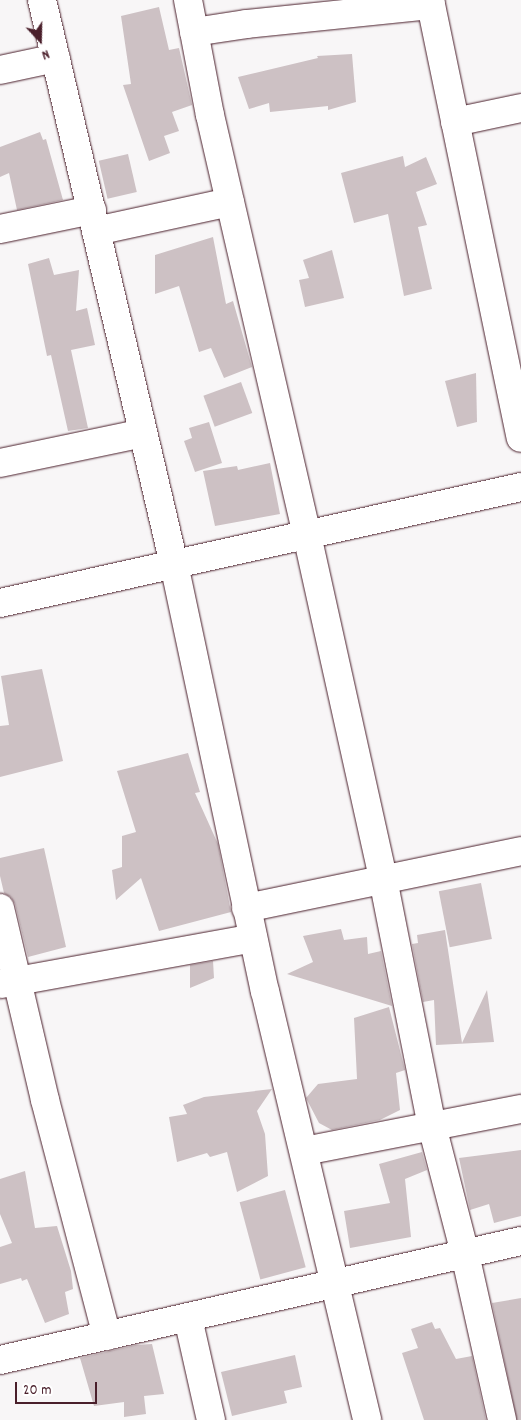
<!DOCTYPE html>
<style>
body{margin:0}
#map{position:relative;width:521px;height:1420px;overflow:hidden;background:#f8f6f7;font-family:Dekko,sans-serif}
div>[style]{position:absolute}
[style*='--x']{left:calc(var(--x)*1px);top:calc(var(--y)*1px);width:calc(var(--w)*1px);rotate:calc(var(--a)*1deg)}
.building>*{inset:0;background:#cdc1c4;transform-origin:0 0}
.roads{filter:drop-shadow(0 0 1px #4a1f2b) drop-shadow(0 0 1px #4a1f2b)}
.minor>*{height:28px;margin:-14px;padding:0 14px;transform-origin:14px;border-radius:14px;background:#fff}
span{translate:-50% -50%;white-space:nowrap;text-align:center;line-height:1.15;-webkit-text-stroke:4px #fff;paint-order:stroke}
.north{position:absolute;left:15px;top:15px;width:50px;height:50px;-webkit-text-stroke:4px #fff;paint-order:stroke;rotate:159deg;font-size:14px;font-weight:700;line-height:20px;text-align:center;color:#4a1f2b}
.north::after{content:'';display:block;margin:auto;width:18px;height:22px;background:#4a1f2b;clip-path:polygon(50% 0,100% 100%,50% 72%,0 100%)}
.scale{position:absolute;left:15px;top:1382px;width:82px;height:22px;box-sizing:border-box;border:2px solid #4a1f2b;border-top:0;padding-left:6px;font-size:15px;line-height:18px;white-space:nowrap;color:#4a1f2b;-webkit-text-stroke:4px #fff;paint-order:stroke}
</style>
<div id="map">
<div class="building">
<i style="clip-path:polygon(159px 7px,169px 50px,179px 48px,192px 105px,172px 112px,179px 131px,164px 136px,170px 153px,149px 161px,123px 85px,131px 84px,121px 16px)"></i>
<i style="clip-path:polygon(352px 54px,356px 102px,328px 110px,328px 106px,270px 112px,269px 103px,249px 109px,238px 77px,318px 58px,317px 56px)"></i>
<i style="clip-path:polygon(40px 132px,43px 140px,46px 139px,63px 200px,17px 210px,9px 173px,0 177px,0 147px)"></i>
<i style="left:128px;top:154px;width:39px;height:30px;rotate:77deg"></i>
<i style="clip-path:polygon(403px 156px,405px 167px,426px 157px,437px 184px,416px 192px,427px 225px,418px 227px,432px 289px,404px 296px,388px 214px,354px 223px,341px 173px)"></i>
<i style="clip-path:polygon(213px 237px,226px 304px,233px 301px,252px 367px,224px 378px,211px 348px,199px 352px,179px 286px,155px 294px,155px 255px)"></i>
<i style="clip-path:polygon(332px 250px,344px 298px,305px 307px,299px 280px,309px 278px,303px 260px)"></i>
<i style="clip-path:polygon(49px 258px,54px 275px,79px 270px,76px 311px,87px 308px,95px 345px,71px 350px,88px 428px,68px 431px,51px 355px,47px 356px,28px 264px)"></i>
<i style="clip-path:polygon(476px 373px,477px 422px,457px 427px,445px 381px)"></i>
<i style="left:241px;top:382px;width:33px;height:40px;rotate:70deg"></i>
<i style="clip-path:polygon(209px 422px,222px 463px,195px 472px,184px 441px,192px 438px,189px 428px)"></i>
<i style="clip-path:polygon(270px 463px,280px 514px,215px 526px,203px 471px,237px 466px,238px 470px)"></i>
<i style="clip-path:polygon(42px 669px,63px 761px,0 777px,0 726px,9px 725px,1px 676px)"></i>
<i style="clip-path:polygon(188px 753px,200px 792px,195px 793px,218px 844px,231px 912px,159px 931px,141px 878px,116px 900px,112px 870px,122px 867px,122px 836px,136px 832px,117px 771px)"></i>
<i style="clip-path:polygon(44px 848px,66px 947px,28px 957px,15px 904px,11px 897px,4px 893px,0 876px,0 858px)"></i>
<i style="left:481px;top:883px;width:57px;height:43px;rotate:79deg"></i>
<i style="clip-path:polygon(341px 929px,344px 940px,367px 937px,368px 954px,381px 951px,392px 1006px,287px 974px,313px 962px,303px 936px)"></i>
<i style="clip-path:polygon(445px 930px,462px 1043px,487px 990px,494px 1042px,436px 1045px,434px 1000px,423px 1002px,412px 944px,418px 943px,417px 935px)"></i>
<i style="clip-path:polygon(213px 961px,214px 978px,190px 988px,190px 965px)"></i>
<i style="clip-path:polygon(389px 1007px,405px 1070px,396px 1073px,400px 1110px,380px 1120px,332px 1130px,319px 1123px,306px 1098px,318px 1084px,357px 1079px,354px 1018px)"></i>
<i style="clip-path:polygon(272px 1089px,257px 1111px,265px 1134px,268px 1176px,237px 1192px,227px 1152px,210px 1157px,207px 1153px,177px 1162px,169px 1117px,187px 1114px,183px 1105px,204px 1097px)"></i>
<i style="clip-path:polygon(521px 1150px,521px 1216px,494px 1223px,489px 1204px,470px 1210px,459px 1158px)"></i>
<i style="clip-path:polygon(422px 1152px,427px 1170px,405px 1179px,411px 1237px,350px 1248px,344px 1211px,390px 1203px,379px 1164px)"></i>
<i style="clip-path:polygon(25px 1171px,35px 1228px,57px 1226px,71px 1271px,73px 1289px,65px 1292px,69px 1314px,45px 1323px,27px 1279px,22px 1281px,21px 1278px,0 1284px,0 1247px,12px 1243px,0 1214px,0 1179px)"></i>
<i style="left:285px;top:1190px;width:80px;height:47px;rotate:75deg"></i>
<i style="clip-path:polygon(521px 1298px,521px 1420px,517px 1420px,492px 1303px)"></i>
<i style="clip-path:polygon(432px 1322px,435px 1329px,440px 1328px,456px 1359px,472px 1356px,486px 1420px,424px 1420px,402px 1353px,418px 1348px,411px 1329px)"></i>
<i style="clip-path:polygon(152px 1344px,164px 1394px,144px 1396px,146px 1414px,124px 1417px,124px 1402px,94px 1406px,80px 1358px,136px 1345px)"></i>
<i style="clip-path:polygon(295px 1355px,302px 1387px,284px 1391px,287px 1403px,232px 1416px,221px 1372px)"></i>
</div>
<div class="roads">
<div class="minor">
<i style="--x:42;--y:0;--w:579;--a:76.83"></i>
<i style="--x:174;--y:564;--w:437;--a:78"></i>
<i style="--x:265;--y:991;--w:441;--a:76.6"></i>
<i style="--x:188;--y:0;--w:117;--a:79.2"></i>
<i style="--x:210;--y:115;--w:431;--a:77"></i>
<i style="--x:307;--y:535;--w:352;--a:77.5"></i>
<i style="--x:383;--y:879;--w:252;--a:78.8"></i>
<i style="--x:432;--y:1126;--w:132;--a:75.5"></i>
<i style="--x:465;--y:1254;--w:170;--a:77.4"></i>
<i style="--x:430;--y:0;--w:447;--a:78.3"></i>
<i style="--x:194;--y:32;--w:54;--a:-8.6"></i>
<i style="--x:247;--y:24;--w:185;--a:-5.9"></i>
<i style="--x:0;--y:70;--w:57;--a:-12.1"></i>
<i style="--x:455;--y:122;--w:67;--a:-12"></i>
<i style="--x:0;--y:229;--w:94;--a:-11.7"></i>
<i style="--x:96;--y:231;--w:137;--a:-12.2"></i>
<i style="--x:0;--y:463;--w:146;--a:-11.8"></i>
<i style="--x:0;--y:603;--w:534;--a:-12.55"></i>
<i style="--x:0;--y:908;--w:197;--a:76.8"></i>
<i style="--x:45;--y:1100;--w:244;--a:75.3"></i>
<i style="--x:246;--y:908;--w:281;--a:-11.7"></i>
<i style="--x:1;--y:984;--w:256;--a:-10.3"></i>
<i style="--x:304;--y:1151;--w:221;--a:-11"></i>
<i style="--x:188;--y:1318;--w:105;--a:77.3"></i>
<i style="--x:0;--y:1360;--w:534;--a:-12.87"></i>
</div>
</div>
<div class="north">N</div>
<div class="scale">20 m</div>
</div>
